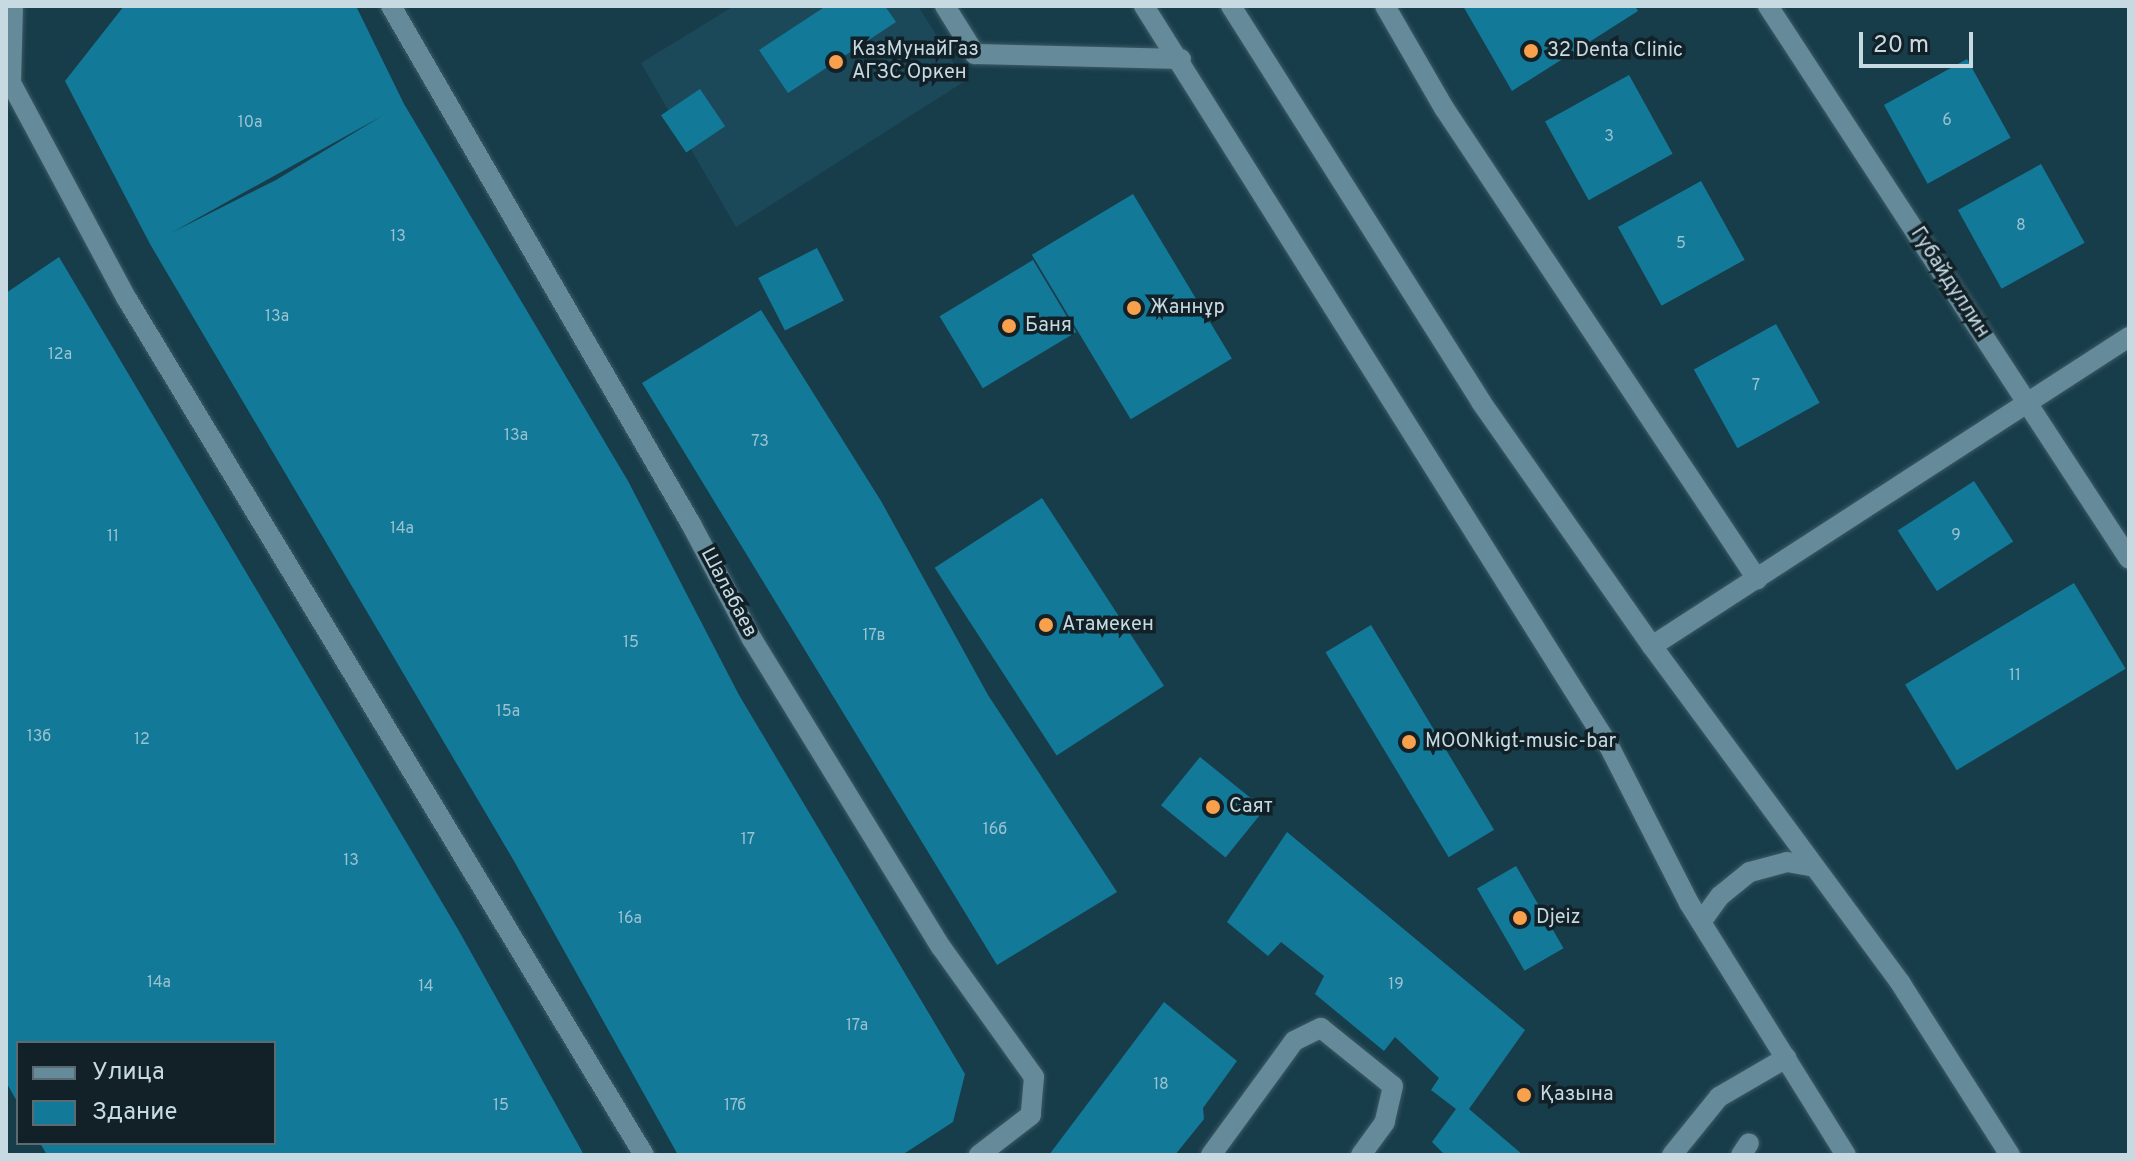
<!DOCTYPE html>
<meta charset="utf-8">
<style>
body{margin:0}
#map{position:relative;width:2135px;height:1161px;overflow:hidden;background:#183d4a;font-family:Overpass,sans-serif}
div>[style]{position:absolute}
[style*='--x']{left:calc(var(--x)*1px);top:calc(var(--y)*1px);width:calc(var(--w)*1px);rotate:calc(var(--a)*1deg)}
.built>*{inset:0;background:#1b495a}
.building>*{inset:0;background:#137998;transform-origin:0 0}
.roads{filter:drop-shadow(0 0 2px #3c5a65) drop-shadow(0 0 2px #3c5a65)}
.service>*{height:20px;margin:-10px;padding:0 10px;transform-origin:10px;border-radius:10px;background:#658b9a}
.minor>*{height:20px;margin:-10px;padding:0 10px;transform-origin:10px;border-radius:10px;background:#658b9a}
.tertiary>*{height:20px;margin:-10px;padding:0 10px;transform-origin:10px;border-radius:10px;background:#658b9a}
.dots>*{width:22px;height:22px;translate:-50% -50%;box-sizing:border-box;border:4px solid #122127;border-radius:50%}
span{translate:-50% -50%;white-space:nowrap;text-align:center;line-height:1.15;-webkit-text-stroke:7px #122127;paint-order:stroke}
.number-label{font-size:16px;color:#9ac2d0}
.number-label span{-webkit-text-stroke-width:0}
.poi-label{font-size:20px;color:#c7dae2}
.left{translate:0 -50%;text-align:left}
.street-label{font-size:20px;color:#c7dae2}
.frame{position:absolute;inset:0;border:8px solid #c7dae2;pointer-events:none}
.legend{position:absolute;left:16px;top:1041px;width:260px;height:104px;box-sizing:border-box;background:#122127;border:2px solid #5a6b72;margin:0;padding:10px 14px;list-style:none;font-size:24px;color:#c7dae2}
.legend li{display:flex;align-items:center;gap:16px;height:40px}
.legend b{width:40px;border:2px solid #5a6b72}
.scale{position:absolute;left:1859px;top:32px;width:114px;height:36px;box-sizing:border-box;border:4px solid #c7dae2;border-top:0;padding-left:10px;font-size:24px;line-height:28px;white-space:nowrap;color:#c7dae2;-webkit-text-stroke:6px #122127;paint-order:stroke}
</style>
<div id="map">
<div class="built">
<i style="clip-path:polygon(734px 6px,918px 6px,965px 81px,736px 227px,641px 63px)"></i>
</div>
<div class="building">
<i style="clip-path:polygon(evenodd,124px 6px,356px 6px,404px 104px,628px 481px,739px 695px,965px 1074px,953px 1122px,902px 1155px,678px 1155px,514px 861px,150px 244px,65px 81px,124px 6px,382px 116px,276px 180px,171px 233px,382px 116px)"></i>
<i style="clip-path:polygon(826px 6px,885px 6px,896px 22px,788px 93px,759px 50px)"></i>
<i style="clip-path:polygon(1463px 6px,1635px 6px,1638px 11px,1512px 91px)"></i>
<i style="left:1967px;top:59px;width:90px;height:95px;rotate:61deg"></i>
<i style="left:1629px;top:75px;width:90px;height:96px;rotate:61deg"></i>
<i style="left:700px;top:89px;width:45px;height:47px;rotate:56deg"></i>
<i style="left:2041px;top:164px;width:90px;height:95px;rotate:61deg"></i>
<i style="left:1701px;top:181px;width:90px;height:95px;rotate:61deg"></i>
<i style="left:1133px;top:194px;width:192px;height:118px;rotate:59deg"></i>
<i style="left:817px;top:248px;width:59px;height:66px;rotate:63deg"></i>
<i style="clip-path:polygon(59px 257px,459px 931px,584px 1155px,47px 1155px,40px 1143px,274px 1143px,274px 1043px,18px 1043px,18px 1103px,6px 1082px,6px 293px)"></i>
<i style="left:1033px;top:260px;width:84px;height:109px;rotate:59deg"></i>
<i style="clip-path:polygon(761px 310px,881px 501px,988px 695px,1117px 892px,997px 965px,642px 383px)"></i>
<i style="left:1776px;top:324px;width:90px;height:94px;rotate:61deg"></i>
<i style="left:1974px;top:481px;width:72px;height:91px;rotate:57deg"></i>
<i style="left:1042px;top:498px;width:224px;height:128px;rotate:57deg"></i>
<i style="left:2074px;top:583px;width:100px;height:197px;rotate:59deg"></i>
<i style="left:1371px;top:625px;width:239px;height:53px;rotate:59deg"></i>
<i style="left:1200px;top:757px;width:83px;height:62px;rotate:39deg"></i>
<i style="clip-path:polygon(1287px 832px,1525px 1030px,1469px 1109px,1523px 1155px,1445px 1155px,1432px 1142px,1456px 1109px,1431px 1090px,1439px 1078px,1395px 1037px,1384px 1051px,1315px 994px,1324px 976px,1281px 942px,1268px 956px,1227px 922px)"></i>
<i style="left:1516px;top:866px;width:95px;height:45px;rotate:60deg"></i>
<i style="clip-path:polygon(1164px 1002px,1237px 1061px,1203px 1108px,1204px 1119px,1175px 1155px,1049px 1155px)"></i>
</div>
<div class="roads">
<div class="service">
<i style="--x:13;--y:6;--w:77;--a:91.5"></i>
<i style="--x:11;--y:83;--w:245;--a:61.8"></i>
<i style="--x:127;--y:299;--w:1000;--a:58.87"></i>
<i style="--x:391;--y:6;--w:599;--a:59.92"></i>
<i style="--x:691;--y:524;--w:130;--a:62.1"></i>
<i style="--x:752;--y:639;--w:361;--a:58.5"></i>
<i style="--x:941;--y:947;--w:160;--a:54.4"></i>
<i style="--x:1034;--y:1077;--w:38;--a:95"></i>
<i style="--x:1031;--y:1115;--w:66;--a:142.4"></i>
<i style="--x:945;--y:6;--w:57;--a:58"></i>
<i style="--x:975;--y:54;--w:206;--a:1.4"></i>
<i style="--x:1211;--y:1155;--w:141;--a:-53.9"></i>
<i style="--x:1294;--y:1041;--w:30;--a:-26"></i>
<i style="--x:1321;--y:1028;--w:92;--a:38.9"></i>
<i style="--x:1393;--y:1086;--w:37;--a:103"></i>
<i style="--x:1385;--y:1122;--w:41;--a:126"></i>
<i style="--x:1741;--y:1155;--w:14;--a:-56"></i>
</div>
<div class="minor">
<i style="--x:1385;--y:6;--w:118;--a:60"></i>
<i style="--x:1444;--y:108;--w:566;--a:56.39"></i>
<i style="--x:1768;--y:6;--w:660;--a:56.86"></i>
<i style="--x:1652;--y:646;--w:568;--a:-32.94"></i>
<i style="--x:1672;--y:1155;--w:75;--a:-51"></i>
<i style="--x:1719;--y:1097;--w:78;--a:-30.2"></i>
</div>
<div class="tertiary">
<i style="--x:1144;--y:6;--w:874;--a:57.86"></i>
<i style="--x:1609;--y:746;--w:176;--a:63"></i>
<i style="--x:1689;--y:903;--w:297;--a:58.1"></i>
<i style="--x:1231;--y:6;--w:468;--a:57.7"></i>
<i style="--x:1481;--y:402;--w:298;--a:55"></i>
<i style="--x:1652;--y:646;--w:420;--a:53.6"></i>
<i style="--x:1901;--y:984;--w:203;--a:57.5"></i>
<i style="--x:1701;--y:922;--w:32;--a:-54"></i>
<i style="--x:1720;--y:896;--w:38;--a:-39"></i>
<i style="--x:1750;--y:872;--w:38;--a:-15"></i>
<i style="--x:1787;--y:862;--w:27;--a:10"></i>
</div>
</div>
<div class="dots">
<i style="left:1531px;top:51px;background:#f9a04c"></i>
<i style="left:836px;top:62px;background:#f9a04c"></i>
<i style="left:1134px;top:308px;background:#f9a04c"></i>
<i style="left:1009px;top:326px;background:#f9a04c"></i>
<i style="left:1046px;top:625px;background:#f9a04c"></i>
<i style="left:1409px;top:742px;background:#f9a04c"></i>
<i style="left:1213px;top:807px;background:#f9a04c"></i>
<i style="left:1520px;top:918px;background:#f9a04c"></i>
<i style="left:1524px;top:1095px;background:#f9a04c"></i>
</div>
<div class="number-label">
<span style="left:1947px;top:121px">6</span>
<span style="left:250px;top:123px">10а</span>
<span style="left:1609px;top:137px">3</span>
<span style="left:2021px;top:226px">8</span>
<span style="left:398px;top:237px">13</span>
<span style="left:1681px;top:244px">5</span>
<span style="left:277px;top:317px">13а</span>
<span style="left:60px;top:355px">12а</span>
<span style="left:1756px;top:386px">7</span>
<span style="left:516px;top:436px">13а</span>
<span style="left:760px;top:442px">73</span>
<span style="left:402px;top:529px">14а</span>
<span style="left:1956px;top:536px">9</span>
<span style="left:113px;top:537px">11</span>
<span style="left:874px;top:636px">17в</span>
<span style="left:631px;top:643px">15</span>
<span style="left:2015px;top:676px">11</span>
<span style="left:508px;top:712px">15а</span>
<span style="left:39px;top:737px">13б</span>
<span style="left:142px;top:740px">12</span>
<span style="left:995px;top:830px">16б</span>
<span style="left:748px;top:840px">17</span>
<span style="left:351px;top:861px">13</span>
<span style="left:630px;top:919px">16а</span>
<span style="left:159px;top:983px">14а</span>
<span style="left:1396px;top:985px">19</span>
<span style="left:426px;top:987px">14</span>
<span style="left:857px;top:1026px">17а</span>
<span style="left:1161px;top:1085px">18</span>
<span style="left:501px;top:1106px">15</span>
<span style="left:735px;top:1106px">17б</span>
</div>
<div class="poi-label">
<span class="left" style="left:852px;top:62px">КазМунайГаз<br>АГЗС Оркен</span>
<span class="left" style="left:1547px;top:51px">32 Denta Clinic</span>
<span class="left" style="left:1150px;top:308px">Жаннұр</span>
<span class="left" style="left:1025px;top:326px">Баня</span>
<span class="left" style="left:1062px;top:625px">Атамекен</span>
<span class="left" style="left:1425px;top:742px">MOONkigt-music-bar</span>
<span class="left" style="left:1229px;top:807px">Саят</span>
<span class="left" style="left:1536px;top:918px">Djeiz</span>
<span class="left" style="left:1540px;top:1095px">Қазына</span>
</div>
<div class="street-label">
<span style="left:1949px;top:283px;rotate:57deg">Губайдуллин</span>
<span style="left:728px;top:593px;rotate:62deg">Шалабаев</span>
</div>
<div class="frame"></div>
<ul class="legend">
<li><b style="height:10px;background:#658b9a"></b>Улица</li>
<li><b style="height:22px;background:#137998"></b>Здание</li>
</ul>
<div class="scale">20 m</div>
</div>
